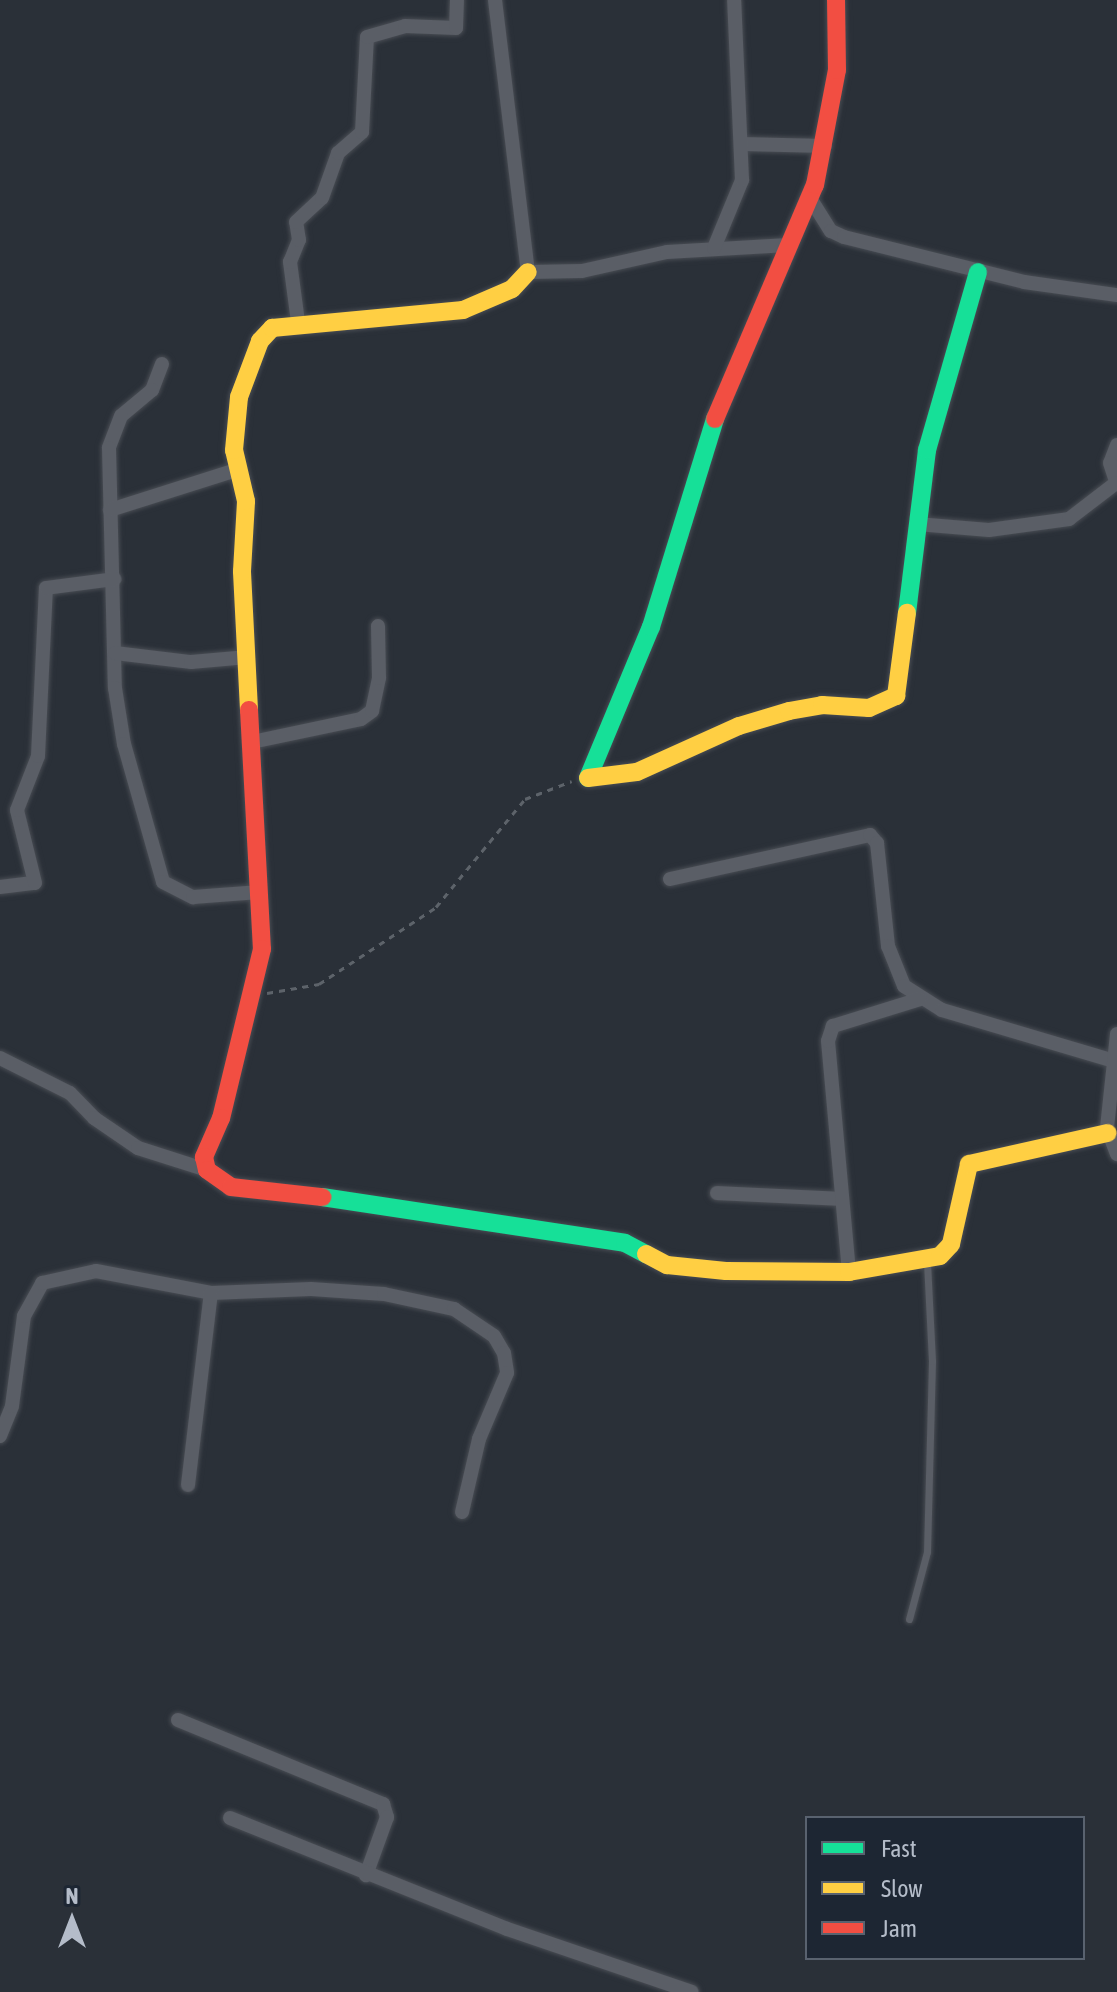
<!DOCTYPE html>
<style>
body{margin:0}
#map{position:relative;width:1117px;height:1992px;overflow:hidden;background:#2a3038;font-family:"Asap Condensed",sans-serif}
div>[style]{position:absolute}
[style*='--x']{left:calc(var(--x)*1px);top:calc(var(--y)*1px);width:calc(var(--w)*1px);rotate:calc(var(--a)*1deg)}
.path>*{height:3px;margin-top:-1.5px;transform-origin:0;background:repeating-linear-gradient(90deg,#5d636a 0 6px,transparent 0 12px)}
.roads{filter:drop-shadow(0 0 2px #484c53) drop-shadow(0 0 2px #484c53)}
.lane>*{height:7px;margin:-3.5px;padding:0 3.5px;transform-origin:3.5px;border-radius:3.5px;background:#5a5e66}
.street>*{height:14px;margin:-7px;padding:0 7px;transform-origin:7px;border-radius:7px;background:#5a5e66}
.fast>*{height:18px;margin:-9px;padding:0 9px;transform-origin:9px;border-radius:9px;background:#16e098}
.slow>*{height:18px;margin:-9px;padding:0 9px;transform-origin:9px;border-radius:9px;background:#ffcf43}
.jam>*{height:18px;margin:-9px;padding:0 9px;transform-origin:9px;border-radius:9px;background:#f24e42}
span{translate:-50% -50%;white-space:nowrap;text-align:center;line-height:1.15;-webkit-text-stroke:7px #1d2633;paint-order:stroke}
.legend{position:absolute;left:805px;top:1816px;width:280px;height:144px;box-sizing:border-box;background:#1d2633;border:2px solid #59626f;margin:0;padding:10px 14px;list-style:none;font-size:24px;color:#b4bcc9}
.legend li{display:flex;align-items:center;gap:16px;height:40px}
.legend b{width:40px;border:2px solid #59626f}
.north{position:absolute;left:32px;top:1880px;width:80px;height:80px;-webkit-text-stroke:6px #1d2633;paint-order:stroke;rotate:0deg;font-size:22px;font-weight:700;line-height:32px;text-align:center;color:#b4bcc9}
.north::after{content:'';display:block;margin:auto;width:28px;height:36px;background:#b4bcc9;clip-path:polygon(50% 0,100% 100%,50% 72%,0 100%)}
</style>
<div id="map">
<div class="path">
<i style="--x:267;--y:993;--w:53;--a:-9.8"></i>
<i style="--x:319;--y:984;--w:140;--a:-33.3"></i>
<i style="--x:436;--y:907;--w:140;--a:-50.5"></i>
<i style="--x:525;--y:799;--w:50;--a:-21"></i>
</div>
<div class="roads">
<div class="lane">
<i style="--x:909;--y:1619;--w:69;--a:-75"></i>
<i style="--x:927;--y:1552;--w:191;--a:-88.5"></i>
<i style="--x:932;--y:1361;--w:99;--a:-92.9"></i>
</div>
<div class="street">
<i style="--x:495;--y:0;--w:274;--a:83.1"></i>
<i style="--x:528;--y:272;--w:54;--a:-1.1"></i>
<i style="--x:582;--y:271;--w:87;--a:-12.6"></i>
<i style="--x:667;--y:252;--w:121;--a:-3.3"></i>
<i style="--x:742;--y:144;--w:83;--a:1.4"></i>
<i style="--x:810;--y:198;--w:39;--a:58"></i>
<i style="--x:831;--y:231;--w:14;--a:25"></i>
<i style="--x:844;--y:237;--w:186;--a:14"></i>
<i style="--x:1024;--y:282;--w:94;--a:8"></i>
<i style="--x:714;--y:248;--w:74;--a:-67.6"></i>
<i style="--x:742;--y:180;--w:180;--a:-92.5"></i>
<i style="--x:298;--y:322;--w:61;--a:-97.6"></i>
<i style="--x:290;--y:262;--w:24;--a:-68"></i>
<i style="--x:299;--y:240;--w:18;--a:-99"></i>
<i style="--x:296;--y:222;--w:35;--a:-43"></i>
<i style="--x:322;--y:198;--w:48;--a:-70.4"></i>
<i style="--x:338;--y:153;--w:32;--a:-41"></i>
<i style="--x:362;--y:132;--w:95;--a:-87"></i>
<i style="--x:367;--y:37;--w:40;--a:-16"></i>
<i style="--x:405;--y:26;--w:51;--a:2.2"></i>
<i style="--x:456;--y:28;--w:28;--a:-88"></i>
<i style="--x:162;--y:364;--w:28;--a:111"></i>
<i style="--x:152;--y:390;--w:40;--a:140"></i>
<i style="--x:121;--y:416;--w:34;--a:111"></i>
<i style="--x:109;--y:448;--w:240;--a:88.6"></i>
<i style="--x:115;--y:688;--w:57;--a:80.9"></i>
<i style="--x:124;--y:744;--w:143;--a:74.2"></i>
<i style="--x:163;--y:882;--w:34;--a:27"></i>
<i style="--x:193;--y:897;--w:67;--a:-4.3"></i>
<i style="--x:1117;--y:445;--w:19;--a:111"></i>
<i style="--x:1110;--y:463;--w:22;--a:72"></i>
<i style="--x:110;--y:510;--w:132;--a:-17.6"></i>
<i style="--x:917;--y:524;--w:72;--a:4.8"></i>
<i style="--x:989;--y:530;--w:81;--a:-7.8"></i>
<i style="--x:1069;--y:519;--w:59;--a:-37.5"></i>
<i style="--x:115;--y:653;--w:77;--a:6.8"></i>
<i style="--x:191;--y:662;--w:57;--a:-5"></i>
<i style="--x:252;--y:742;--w:111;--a:-11.9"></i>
<i style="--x:361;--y:719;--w:14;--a:-36"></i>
<i style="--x:372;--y:711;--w:34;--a:-78"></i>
<i style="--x:379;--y:678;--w:52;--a:-91.1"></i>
<i style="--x:670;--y:879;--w:205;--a:-12.4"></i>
<i style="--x:870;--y:835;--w:11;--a:49"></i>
<i style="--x:877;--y:843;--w:104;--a:83.9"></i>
<i style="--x:888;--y:946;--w:43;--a:68.2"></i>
<i style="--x:904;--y:986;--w:45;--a:32.3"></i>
<i style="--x:942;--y:1010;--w:176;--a:16.5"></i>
<i style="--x:0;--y:887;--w:35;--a:-7"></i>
<i style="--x:35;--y:883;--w:75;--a:-103.9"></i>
<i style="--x:17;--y:810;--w:58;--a:-68.7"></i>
<i style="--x:38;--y:756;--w:168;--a:-87.3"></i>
<i style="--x:46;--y:588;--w:69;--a:-7.5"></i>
<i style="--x:1117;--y:1034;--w:95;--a:96.1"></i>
<i style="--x:1107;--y:1128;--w:28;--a:69"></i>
<i style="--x:0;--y:1058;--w:78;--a:26.6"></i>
<i style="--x:70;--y:1093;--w:35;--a:46"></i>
<i style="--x:94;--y:1118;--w:53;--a:34.3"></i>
<i style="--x:138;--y:1148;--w:72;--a:17.7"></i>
<i style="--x:717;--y:1193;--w:125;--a:2.7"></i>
<i style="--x:849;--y:1272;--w:232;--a:-95.2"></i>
<i style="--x:828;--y:1041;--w:16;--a:-72"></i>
<i style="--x:833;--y:1026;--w:91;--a:-17.2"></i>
<i style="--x:0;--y:1436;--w:32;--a:-68"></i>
<i style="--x:12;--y:1406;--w:91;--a:-82.4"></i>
<i style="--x:24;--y:1316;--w:38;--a:-61"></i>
<i style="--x:42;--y:1283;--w:55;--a:-12.5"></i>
<i style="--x:96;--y:1271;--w:117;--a:10.8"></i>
<i style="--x:211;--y:1293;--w:100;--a:-2.3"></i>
<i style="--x:311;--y:1289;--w:73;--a:3.9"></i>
<i style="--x:384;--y:1294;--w:72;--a:12.1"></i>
<i style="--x:454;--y:1309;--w:48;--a:34"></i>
<i style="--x:494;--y:1336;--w:20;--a:60"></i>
<i style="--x:504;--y:1353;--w:20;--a:81"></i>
<i style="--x:507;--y:1373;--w:72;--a:113"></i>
<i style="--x:479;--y:1439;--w:75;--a:103.1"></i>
<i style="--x:188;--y:1485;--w:193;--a:-83.2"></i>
<i style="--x:178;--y:1720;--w:222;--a:22.3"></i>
<i style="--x:383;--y:1804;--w:14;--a:73"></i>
<i style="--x:387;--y:1817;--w:62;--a:109.9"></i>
<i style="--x:230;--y:1818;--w:298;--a:21.8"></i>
<i style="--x:507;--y:1929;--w:195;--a:18.8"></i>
</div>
<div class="fast">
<i style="--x:907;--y:613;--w:164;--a:-83"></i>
<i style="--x:927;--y:450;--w:185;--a:-74"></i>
<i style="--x:588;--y:778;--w:164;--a:-67.4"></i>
<i style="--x:651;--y:627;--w:218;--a:-72.9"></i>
<i style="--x:322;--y:1197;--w:306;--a:8.6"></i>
<i style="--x:625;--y:1243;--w:24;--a:28"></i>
</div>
<div class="slow">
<i style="--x:249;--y:710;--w:139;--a:-92.9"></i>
<i style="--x:242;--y:571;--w:70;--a:-86.7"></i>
<i style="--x:246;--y:501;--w:52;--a:-103.2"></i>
<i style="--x:234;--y:450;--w:53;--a:-84.6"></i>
<i style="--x:239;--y:397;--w:60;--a:-69.4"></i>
<i style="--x:260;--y:341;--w:18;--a:-47"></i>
<i style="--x:272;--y:328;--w:192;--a:-5.4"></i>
<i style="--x:463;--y:310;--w:53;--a:-23.2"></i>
<i style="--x:512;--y:289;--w:23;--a:-47"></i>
<i style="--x:588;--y:778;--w:49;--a:-7"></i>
<i style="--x:637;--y:772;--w:112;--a:-24.3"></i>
<i style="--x:739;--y:726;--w:52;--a:-16.7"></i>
<i style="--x:789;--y:711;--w:34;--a:-10"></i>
<i style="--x:822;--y:705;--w:47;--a:3.7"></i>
<i style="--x:869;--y:708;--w:30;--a:-24"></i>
<i style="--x:896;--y:696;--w:84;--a:-82.5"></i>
<i style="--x:646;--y:1254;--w:24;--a:28"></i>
<i style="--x:667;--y:1265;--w:59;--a:5.8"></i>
<i style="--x:726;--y:1271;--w:123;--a:0.5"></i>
<i style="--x:849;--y:1272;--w:92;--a:-10"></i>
<i style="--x:940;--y:1256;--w:16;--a:-47"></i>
<i style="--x:951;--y:1244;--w:82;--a:-77.3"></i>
<i style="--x:969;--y:1164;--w:142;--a:-12.6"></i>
</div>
<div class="jam">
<i style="--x:715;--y:419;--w:254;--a:-66.9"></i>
<i style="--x:815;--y:185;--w:117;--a:-79.2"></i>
<i style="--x:837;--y:70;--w:70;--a:-90.8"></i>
<i style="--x:249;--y:710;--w:239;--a:86.9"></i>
<i style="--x:262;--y:949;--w:174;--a:103.6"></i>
<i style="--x:221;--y:1118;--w:43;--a:113.6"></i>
<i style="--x:204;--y:1157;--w:13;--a:77"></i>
<i style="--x:207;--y:1170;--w:29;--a:35"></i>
<i style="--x:231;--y:1187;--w:92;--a:6.3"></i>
</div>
</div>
<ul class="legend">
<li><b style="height:10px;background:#16e098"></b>Fast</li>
<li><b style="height:10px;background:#ffcf43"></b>Slow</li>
<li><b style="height:10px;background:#f24e42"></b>Jam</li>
</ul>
<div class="north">N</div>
</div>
